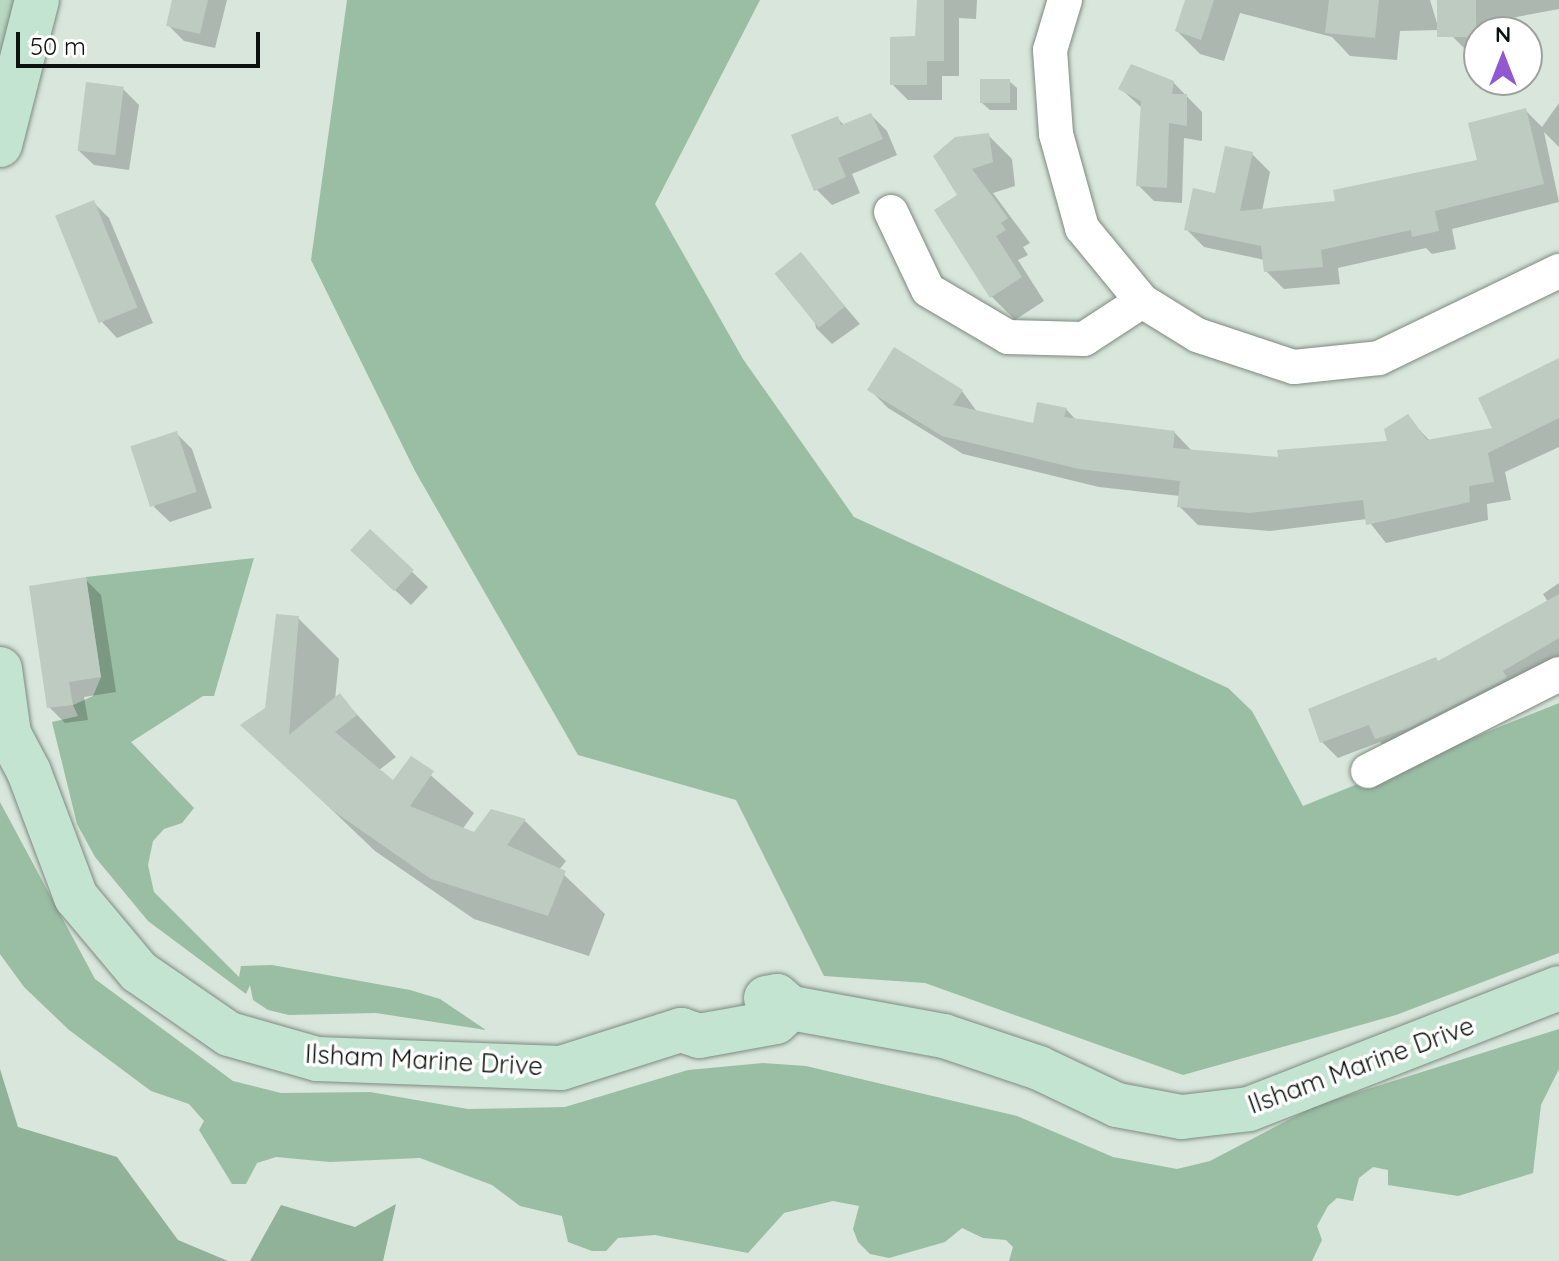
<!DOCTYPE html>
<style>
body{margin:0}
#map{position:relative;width:1559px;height:1261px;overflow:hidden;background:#d8e6db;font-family:Quicksand,sans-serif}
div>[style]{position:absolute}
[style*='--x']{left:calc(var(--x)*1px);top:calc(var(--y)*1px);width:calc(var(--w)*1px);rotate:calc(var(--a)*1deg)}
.green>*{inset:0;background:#b9d7c1}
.forest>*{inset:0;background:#9abea4}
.water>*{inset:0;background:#8fb299}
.shadow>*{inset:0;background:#0003}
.building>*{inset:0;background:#bdcbc1;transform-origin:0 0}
.roads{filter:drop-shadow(0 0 2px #7e8a81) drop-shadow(0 0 2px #7e8a81)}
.street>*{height:34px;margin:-17px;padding:0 17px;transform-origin:17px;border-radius:17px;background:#fff}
.secondary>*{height:44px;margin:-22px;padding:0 22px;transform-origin:22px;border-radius:22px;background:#c3e4d0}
span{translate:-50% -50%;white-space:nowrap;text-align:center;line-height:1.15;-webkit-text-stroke:7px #fff;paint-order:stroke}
.street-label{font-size:26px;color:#0d120e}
.north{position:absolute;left:1463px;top:16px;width:80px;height:80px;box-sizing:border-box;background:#fff;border:2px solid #9ea09f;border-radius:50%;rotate:0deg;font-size:22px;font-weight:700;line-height:32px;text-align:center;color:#0d120e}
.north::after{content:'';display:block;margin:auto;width:28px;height:36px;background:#9258cf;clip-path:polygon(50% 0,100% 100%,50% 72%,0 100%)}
.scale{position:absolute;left:16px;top:32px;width:244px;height:36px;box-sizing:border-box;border:4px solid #0d120e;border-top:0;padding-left:10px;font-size:24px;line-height:28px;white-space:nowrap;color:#0d120e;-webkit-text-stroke:6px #fff;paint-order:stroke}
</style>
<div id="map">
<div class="green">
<i style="clip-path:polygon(0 0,22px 0,0 81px)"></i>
</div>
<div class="forest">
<i style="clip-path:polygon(347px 0,760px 0,655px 204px,743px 359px,854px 517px,1228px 688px,1252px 711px,1303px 806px,1559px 703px,1559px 953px,1396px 1015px,1183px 1075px,925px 983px,824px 976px,736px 800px,578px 755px,415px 471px,311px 260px)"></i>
<i style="clip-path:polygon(254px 558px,214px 696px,203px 696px,131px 742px,194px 808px,182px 823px,164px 829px,153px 841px,148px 865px,154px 892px,239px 977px,241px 966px,272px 965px,410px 990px,440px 999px,486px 1030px,376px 1013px,289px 1015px,268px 1010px,253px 1000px,250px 985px,246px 994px,148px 921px,95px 857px,77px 824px,52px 722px,78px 716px,73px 705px,93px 696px,101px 677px,86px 577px)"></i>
<i style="clip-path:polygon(0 802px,95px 979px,233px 1081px,281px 1093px,370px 1092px,468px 1109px,565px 1107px,688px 1070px,763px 1063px,806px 1066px,1017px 1116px,1113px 1157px,1177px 1169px,1210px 1161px,1317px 1105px,1559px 1029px,1559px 1069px,1541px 1105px,1533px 1173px,1458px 1196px,1388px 1185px,1388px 1170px,1373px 1167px,1359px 1178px,1353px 1201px,1337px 1198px,1328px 1206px,1317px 1226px,1322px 1240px,1312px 1261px,1009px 1261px,1013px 1247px,1006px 1240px,983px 1238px,962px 1228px,945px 1242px,889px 1258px,870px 1254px,858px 1242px,853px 1229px,859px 1206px,833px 1201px,784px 1213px,748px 1253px,655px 1235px,618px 1238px,606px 1251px,592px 1251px,568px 1242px,562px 1216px,520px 1206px,492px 1185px,420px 1158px,330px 1162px,276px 1157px,257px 1163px,246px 1184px,232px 1184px,199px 1130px,204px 1121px,189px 1104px,151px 1091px,69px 1030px,24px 987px,0 954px)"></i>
</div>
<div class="water">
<i style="clip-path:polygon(0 1069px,18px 1127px,117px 1157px,178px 1240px,228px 1261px,0 1261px)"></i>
<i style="clip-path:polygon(396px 1204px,383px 1261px,250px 1261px,281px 1205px,355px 1227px)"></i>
</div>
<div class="shadow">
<i style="clip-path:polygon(174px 0,227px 0,215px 48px,184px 41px,168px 25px)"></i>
<i style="clip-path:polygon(919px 0,977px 0,976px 19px,959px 18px,959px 76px,942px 76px,942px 100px,908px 100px,892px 84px,917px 38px)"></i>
<i style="clip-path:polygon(1186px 0,1430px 0,1439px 30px,1400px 31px,1397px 60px,1350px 56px,1332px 37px,1240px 13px,1224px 61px,1200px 54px,1177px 31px)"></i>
<i style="clip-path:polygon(1450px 0,1559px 0,1559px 9px,1495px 21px,1496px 32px,1479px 32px,1479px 55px,1471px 55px,1451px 35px)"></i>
<i style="clip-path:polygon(1009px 81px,1017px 88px,1017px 110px,990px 110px,982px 103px)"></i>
<i style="clip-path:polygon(1173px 82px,1202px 112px,1202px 141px,1184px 138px,1182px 203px,1154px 201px,1138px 185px,1142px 108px,1121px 89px)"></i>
<i style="clip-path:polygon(123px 89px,139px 105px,129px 170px,94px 165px,78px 150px)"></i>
<i style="clip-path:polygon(1559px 103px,1559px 147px,1544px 132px,1559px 202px,1452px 229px,1456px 249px,1432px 254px,1426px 248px,1338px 268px,1340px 284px,1284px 289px,1266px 271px,1265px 260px,1204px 247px,1186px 229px,1252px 154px,1270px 172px,1262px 211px,1338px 203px,1480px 161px,1526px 111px,1542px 127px)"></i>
<i style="clip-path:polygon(871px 115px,887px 131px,897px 155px,852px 174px,860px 193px,832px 205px,816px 189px,837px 118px,845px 126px)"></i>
<i style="clip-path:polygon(988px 135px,1012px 159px,1015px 186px,993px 193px,1030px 243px,1023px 247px,1028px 255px,1018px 260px,1044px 301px,1015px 320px,991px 296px,960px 195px,935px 157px)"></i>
<i style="clip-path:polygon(94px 203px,109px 218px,153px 323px,117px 338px,102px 322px)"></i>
<i style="clip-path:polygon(801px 255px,860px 324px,832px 344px,816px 328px)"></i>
<i style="clip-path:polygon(1559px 360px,1559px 447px,1505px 472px,1511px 500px,1487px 504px,1488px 520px,1386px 543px,1367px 519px,1270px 531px,1198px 525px,1179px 506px,1180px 496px,1099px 487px,963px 454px,888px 408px,870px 390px,962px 391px,978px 413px,1034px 425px,1066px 409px,1077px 421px,1174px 432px,1193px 452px,1280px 459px,1389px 443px,1407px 417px,1430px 441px,1495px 429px)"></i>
<i style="clip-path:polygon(176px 433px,192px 449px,212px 508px,170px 522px,154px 507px)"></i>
<i style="clip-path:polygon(370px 532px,428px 587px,411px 605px,368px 565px)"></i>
<i style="clip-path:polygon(85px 579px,101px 595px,116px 692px,84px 697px,88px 720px,65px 723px,49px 707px)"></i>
<i style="clip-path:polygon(1559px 583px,1559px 662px,1392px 754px,1380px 742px,1338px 758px,1322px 742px,1439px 662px,1548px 602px,1543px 594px)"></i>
<i style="clip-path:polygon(298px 618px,339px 659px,335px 700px,340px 696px,396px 757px,379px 770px,393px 782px,412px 759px,474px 813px,462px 830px,474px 835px,492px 811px,525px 821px,566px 861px,559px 870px,605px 914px,589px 956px,474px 919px,375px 851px,243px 725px,267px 710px)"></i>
</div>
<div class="building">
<i style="clip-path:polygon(172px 0,208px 0,200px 34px,166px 26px)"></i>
<i style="clip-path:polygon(917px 0,944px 0,944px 61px,927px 61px,927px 85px,890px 85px,890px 37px,915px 36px)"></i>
<i style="clip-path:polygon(1185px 0,1214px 0,1201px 40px,1175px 31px)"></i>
<i style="clip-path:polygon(1329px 0,1379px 0,1375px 38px,1325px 33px)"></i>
<i style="left:1437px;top:0;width:39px;height:37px"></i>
<i style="clip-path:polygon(1131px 64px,1174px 81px,1172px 94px,1187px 94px,1187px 126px,1169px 123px,1167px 188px,1136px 186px,1141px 101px,1118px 89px)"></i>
<i style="left:980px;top:79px;width:30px;height:24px"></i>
<i style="left:86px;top:82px;width:38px;height:69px;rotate:7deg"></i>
<i style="clip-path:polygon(1526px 108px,1544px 184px,1435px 211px,1439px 231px,1412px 237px,1411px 230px,1321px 250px,1323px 267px,1264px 272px,1261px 246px,1184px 230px,1193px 188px,1215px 193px,1225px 146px,1253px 152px,1240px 211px,1335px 201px,1333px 190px,1477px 160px,1468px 123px)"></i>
<i style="clip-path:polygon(871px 113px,883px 139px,838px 158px,846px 177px,814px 191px,791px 135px,838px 116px,841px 125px)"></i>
<i style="clip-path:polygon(989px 133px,993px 162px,972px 169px,1008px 218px,1001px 223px,1006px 230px,996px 236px,1022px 277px,990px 298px,934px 210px,957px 195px,933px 156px,955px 137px)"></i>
<i style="left:94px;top:200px;width:116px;height:42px;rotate:68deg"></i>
<i style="left:801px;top:252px;width:70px;height:34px;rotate:51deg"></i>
<i style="clip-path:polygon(894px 347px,963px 390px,953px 405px,1033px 423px,1037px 402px,1067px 408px,1064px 417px,1175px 431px,1173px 448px,1278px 457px,1277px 450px,1387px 441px,1384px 429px,1408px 414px,1427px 440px,1492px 428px,1478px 398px,1559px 358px,1559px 418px,1488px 453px,1494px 482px,1469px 486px,1470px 502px,1366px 525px,1363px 500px,1250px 513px,1177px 507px,1180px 481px,1079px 469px,942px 436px,867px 390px)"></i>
<i style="left:177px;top:431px;width:64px;height:49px;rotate:72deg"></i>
<i style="left:370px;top:529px;width:60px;height:29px;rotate:43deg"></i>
<i style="clip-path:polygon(86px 577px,101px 677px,69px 682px,73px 705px,47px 708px,29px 586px)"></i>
<i style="clip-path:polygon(1559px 594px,1559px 638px,1503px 671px,1507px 678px,1409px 728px,1375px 739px,1369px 725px,1320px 743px,1308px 709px,1436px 657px,1438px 661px)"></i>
<i style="clip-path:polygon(276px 614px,299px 616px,289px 735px,340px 693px,357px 715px,335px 732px,393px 780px,411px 756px,434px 771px,410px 806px,474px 832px,491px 809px,526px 819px,507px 845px,566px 871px,548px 916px,431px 879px,332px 810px,240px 725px,265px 708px)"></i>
</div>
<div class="roads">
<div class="street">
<i style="--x:1065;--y:0;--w:52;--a:106.7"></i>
<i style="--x:1050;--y:50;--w:84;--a:85.9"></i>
<i style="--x:1056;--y:134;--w:98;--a:74.5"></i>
<i style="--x:1082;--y:228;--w:94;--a:50.6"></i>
<i style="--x:1142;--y:301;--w:65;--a:31.7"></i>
<i style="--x:1197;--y:335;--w:102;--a:18.3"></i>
<i style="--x:1294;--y:367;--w:85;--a:-6"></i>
<i style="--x:1379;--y:358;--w:200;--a:-25.8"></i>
<i style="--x:891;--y:212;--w:86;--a:64.6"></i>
<i style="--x:928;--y:290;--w:93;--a:30.4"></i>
<i style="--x:1008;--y:337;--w:76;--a:1.5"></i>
<i style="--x:1084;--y:339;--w:69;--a:-33.2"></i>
<i style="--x:1368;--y:771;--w:214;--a:-26.9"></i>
</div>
<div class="secondary">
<i style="--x:0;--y:145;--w:150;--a:-75.7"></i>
<i style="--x:0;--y:669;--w:66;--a:82.1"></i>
<i style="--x:9;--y:734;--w:43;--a:62.2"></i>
<i style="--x:29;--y:772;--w:134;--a:69.4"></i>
<i style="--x:76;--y:897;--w:98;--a:50"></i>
<i style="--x:139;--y:972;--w:109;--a:34.6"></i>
<i style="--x:229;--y:1034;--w:91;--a:15.9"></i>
<i style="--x:317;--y:1059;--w:244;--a:2.1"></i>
<i style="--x:561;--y:1068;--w:126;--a:-17.6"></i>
<i style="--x:681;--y:1030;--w:19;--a:18"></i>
<i style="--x:699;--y:1036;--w:78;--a:-10.3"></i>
<i style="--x:776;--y:1022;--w:21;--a:-43"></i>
<i style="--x:766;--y:998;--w:11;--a:-10"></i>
<i style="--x:777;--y:996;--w:18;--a:41"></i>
<i style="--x:791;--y:1008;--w:156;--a:10.4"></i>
<i style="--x:944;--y:1036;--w:100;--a:18.6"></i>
<i style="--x:1039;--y:1068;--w:86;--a:25.4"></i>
<i style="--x:1117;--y:1105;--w:66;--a:10.5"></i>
<i style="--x:1182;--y:1117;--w:67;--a:-6.8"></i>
<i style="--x:1249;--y:1109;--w:333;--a:-21.3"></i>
</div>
</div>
<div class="street-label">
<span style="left:424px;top:1060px;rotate:3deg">Ilsham Marine Drive</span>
<span style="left:1361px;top:1065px;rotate:-20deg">Ilsham Marine Drive</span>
</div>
<div class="north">N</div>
<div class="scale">50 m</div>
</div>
